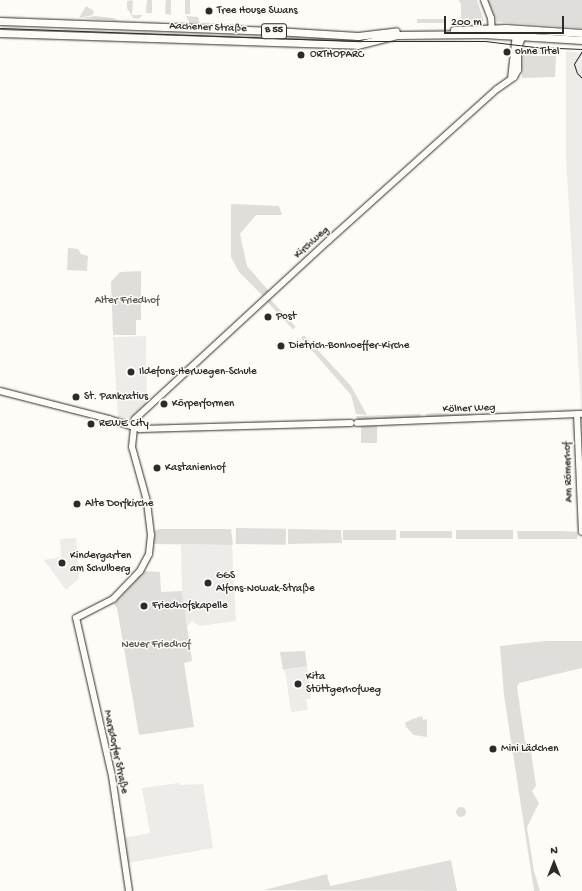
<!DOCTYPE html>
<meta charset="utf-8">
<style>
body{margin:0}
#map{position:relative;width:582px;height:891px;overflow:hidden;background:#fdfcf7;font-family:"Gochi Hand",sans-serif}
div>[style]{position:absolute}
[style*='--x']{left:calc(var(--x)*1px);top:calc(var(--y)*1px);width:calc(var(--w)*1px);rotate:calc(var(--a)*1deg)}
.built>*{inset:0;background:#edece8}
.green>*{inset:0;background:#dfdeda;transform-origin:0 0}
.round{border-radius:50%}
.roads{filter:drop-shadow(0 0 1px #2b2b2b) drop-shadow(0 0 1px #2b2b2b)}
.secondary>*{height:6px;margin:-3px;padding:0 3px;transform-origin:3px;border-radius:3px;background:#fdfcf7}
.primary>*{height:7px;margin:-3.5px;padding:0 3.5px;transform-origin:3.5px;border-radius:3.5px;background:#fdfcf7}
.tram>*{height:1px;margin:-0.5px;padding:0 0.5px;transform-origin:0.5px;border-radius:0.5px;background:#2b2b2b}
.dots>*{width:11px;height:11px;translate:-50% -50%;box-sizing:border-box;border:2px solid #fdfcf7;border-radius:50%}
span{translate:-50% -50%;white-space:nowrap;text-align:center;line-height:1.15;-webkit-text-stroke:3px #fdfcf7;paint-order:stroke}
.shield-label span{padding:1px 3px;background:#fdfcf7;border:1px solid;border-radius:3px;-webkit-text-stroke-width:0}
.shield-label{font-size:10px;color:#2b2b2b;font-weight:700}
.poi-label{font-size:11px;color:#2b2b2b}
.left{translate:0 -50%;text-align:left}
.street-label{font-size:11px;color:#2b2b2b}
.park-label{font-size:11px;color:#585857}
.north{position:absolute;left:534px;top:843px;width:40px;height:40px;-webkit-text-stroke:3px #fdfcf7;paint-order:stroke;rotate:0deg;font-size:11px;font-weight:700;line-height:16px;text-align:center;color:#2b2b2b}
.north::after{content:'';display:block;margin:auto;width:14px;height:18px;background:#2b2b2b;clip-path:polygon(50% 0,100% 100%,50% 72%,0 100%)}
.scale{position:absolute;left:444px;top:16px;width:120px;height:18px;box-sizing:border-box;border:2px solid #2b2b2b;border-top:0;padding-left:5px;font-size:12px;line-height:14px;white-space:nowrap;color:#2b2b2b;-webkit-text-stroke:3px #fdfcf7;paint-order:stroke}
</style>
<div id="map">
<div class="built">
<i style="clip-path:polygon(566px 51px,582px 53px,582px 427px,566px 157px)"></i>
<i style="clip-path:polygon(146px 336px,147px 404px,129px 420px,118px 418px,113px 337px)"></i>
<i style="clip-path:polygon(76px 538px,79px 578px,66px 590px,44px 560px,61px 557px,60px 539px)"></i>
<i style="clip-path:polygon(181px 545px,232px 545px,236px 621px,200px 626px,192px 621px,187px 626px,182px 591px)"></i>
<i style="clip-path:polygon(307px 666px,311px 699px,306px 699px,308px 710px,291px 712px,285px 670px)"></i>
<i style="clip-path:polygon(179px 783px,179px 785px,203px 784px,213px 848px,128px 863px,124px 838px,150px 833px,142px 788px)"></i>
</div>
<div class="green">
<i style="clip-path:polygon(133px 0,132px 15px,143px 15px,138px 19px,133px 18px,127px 8px,127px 1px)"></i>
<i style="clip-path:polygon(147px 0,152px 0,152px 13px,146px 13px)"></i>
<i style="clip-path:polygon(166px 0,171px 0,171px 15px,165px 14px)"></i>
<i style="left:185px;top:0;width:5px;height:14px"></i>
<i style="clip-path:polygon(458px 0,477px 0,484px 21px,461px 22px,461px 4px)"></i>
<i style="clip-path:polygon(488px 0,582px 0,582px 28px,497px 22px)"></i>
<i style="clip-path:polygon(86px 6px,94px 11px,93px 15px,79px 18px)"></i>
<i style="clip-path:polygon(95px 16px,113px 18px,119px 21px,81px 18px)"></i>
<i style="clip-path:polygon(186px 16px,198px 17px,200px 26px,191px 25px)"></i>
<i style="left:417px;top:19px;width:29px;height:4px"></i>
<i style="clip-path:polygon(525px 47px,556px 49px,556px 54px,534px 54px,523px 49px)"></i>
<i style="clip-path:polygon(522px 50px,533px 56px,556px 56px,555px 77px,522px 78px)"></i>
<i style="clip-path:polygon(231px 204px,279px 206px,282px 215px,256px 215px,240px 234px,247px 266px,269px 291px,263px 296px,239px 272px,231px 257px)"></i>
<i style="clip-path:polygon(68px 248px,78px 249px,81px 254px,88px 256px,87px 271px,67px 270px)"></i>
<i style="clip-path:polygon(141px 271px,141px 320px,136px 320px,136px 335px,113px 335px,111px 282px,120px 272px)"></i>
<i style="left:270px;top:299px;width:38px;height:4px;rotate:47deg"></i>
<i style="clip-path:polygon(304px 335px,351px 386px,367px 415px,356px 414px,351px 395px,301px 338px)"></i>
<i style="clip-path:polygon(434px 413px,472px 414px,473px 416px,426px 418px,426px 414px)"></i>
<i style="clip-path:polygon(420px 414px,422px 418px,359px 421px,356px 416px)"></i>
<i style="left:377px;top:426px;width:17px;height:16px;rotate:90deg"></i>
<i style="left:236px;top:528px;width:50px;height:16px;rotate:1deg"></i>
<i style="clip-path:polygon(159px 529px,231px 529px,233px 545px,154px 544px,155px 531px)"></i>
<i style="clip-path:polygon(288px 529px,341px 530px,342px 543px,288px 544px)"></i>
<i style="left:343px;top:530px;width:53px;height:10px"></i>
<i style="left:456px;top:530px;width:57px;height:9px"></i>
<i style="left:400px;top:531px;width:52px;height:7px"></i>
<i style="clip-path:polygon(517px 531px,563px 531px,578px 532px,577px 539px,518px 539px)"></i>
<i style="clip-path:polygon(144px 571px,160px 572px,161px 592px,182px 591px,192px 661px,184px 663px,194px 727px,139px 735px,117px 608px,114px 604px)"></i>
<i style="clip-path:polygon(545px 641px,582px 641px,582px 668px,519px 683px,517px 687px,525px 741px,531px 751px,536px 786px,532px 791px,539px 803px,527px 827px,534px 871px,540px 891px,534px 891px,504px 695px,500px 646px)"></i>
<i style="clip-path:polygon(305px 651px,307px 666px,283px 670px,280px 652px)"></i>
<i style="clip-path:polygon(422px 716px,423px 720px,427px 719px,427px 737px,414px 735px,406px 727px,405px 723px,410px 720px)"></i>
<i class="round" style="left:456px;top:807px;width:10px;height:10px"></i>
<i style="clip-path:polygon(451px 860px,457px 891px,264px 890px,327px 874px,330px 886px)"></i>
</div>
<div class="roads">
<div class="secondary">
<i style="--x:484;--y:0;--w:19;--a:69"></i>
<i style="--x:491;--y:18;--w:14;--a:86"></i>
<i style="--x:511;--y:79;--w:45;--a:-83.7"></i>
<i style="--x:0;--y:391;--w:113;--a:14.4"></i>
<i style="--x:109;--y:419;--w:33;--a:18"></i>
<i style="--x:140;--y:429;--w:211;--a:-1.6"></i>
<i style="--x:577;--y:414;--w:118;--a:87.6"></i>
<i style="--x:357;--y:423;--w:225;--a:-2.3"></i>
<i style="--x:129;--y:891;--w:116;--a:-98.4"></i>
<i style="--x:112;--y:776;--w:162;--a:-102.8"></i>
<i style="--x:76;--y:618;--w:42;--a:-27.2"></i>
<i style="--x:113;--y:599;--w:39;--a:-46"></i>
<i style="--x:140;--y:571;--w:19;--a:-62"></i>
<i style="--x:149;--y:554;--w:19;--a:-84"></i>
<i style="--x:151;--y:535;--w:34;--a:-97"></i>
<i style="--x:147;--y:501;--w:56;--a:-105.5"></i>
<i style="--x:132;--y:447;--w:28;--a:-84"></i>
<i style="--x:135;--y:419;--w:263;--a:-42.7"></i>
<i style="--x:328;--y:241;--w:227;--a:-42"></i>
<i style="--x:497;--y:89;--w:21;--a:-35"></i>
<i style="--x:514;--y:77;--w:8;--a:-60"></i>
<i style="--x:518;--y:70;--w:22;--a:-90"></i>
<i style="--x:518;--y:48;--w:14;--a:-69"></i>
</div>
<div class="primary">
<i style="--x:0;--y:21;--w:275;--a:2.1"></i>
<i style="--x:275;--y:31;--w:83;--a:3.4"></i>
<i style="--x:358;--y:36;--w:38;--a:-7"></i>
<i style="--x:454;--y:30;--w:52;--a:-2.2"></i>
<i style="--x:506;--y:28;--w:76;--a:3.8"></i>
<i style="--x:0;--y:33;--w:357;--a:1.9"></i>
<i style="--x:357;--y:45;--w:41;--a:-14"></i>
<i style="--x:397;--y:35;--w:87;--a:-0.7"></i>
<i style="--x:484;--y:34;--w:98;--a:3.5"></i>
</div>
</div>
<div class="tram">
<i style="--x:0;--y:28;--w:361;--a:2.1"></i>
<i style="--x:361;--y:41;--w:124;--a:0"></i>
<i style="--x:485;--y:41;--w:50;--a:6.8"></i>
<i style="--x:535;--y:47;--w:47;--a:2.4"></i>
<i style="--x:582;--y:51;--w:15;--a:122"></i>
<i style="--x:574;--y:64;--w:9;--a:72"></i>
<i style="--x:577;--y:73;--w:7;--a:45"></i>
</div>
<div class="dots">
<i style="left:209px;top:11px;background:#2b2b2b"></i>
<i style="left:507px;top:52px;background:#2b2b2b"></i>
<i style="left:301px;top:55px;background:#2b2b2b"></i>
<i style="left:268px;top:317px;background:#2b2b2b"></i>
<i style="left:281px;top:346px;background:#2b2b2b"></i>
<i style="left:131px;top:372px;background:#2b2b2b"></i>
<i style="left:76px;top:397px;background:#2b2b2b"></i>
<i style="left:164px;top:404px;background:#2b2b2b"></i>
<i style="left:91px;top:424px;background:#2b2b2b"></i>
<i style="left:157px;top:468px;background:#2b2b2b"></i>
<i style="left:77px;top:504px;background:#2b2b2b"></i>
<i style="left:62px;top:563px;background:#2b2b2b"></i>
<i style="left:208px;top:583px;background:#2b2b2b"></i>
<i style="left:144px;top:606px;background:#2b2b2b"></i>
<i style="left:298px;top:684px;background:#2b2b2b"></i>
<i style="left:493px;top:749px;background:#2b2b2b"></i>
</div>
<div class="shield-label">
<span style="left:274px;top:31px">B 55</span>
</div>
<div class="poi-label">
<span class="left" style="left:217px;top:11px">Tree House Swans</span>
<span class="left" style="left:515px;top:52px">ohne Titel</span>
<span class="left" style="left:310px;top:55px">ORTHOPARC</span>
<span class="left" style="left:276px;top:317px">Post</span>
<span class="left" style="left:289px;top:346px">Dietrich-Bonhoeffer-Kirche</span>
<span class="left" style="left:139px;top:372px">Ildefons-Herwegen-Schule</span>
<span class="left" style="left:84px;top:397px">St. Pankratius</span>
<span class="left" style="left:172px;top:404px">Körperformen</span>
<span class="left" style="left:99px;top:424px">REWE City</span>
<span class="left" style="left:165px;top:468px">Kastanienhof</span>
<span class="left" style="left:85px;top:504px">Alte Dorfkirche</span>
<span class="left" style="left:70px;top:563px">Kindergarten<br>am Schulberg</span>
<span class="left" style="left:216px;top:583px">GGS<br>Alfons-Nowak-Straße</span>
<span class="left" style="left:152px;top:606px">Friedhofskapelle</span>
<span class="left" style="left:306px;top:684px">Kita<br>Stüttgerhofweg</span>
<span class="left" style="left:501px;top:749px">Mini Lädchen</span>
</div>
<div class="street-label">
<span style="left:208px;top:28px;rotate:2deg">Aachener Straße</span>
<span style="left:312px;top:243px;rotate:-42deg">Kirchweg</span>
<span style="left:469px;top:409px;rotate:-2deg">Kölner Weg</span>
<span style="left:569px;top:472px;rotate:-92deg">Am Römerhof</span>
<span style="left:115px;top:752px;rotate:78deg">Marsdorfer Straße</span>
</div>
<div class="park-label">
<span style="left:127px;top:301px">Alter Friedhof</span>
<span style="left:156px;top:645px">Neuer Friedhof</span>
</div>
<div class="north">N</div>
<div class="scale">200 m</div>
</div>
